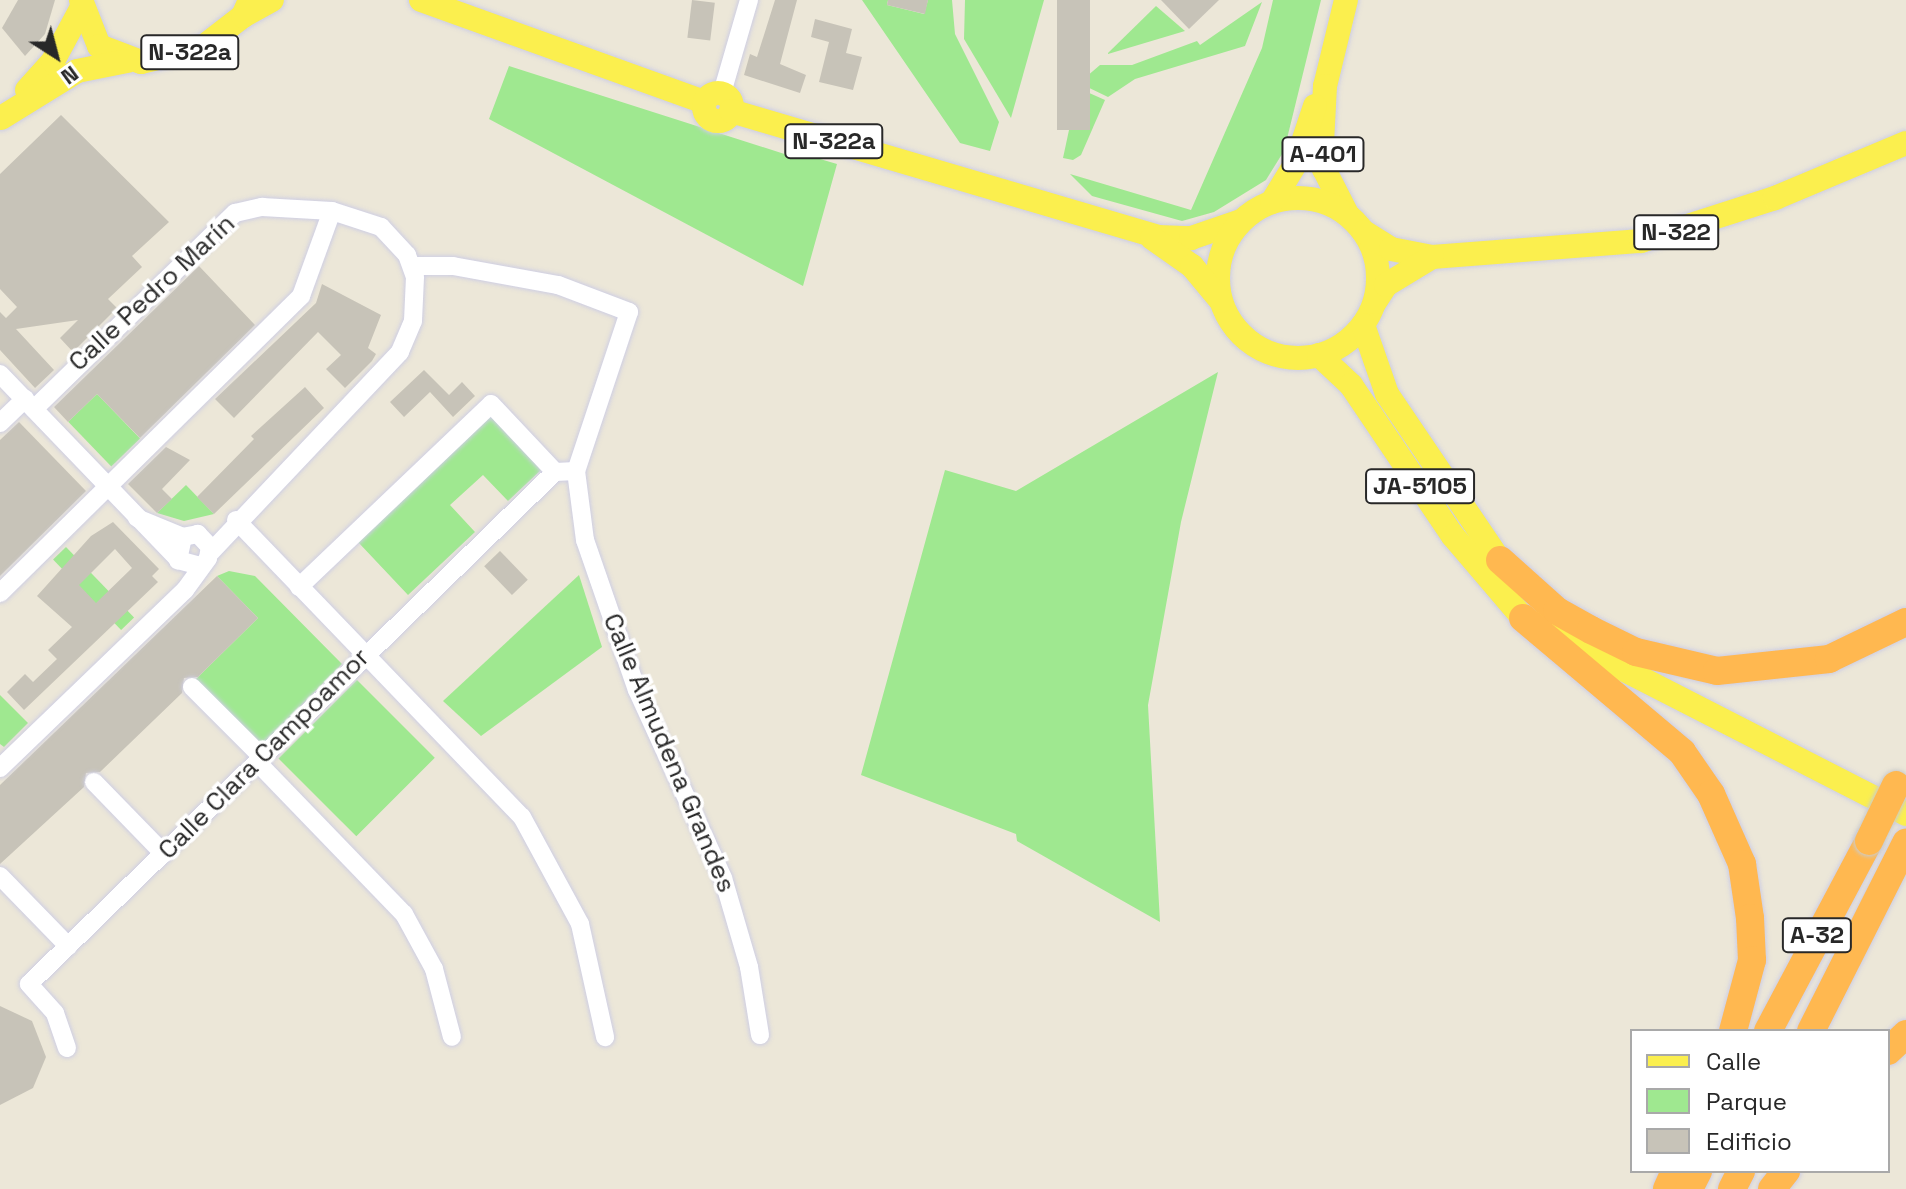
<!DOCTYPE html>
<meta charset="utf-8">
<style>
body{margin:0}
#map{position:relative;width:1906px;height:1189px;overflow:hidden;background:#ece7d8;font-family:"Space Grotesk",sans-serif}
div>[style]{position:absolute}
[style*='--x']{left:calc(var(--x)*1px);top:calc(var(--y)*1px);width:calc(var(--w)*1px);rotate:calc(var(--a)*1deg)}
.green>*{inset:0;background:#9fe890;transform-origin:0 0}
.building>*{inset:0;background:#c7c3b8;transform-origin:0 0}
.roads{filter:drop-shadow(0 0 2px #cecee3) drop-shadow(0 0 2px #cecee3)}
.minor>*{height:18px;margin:-9px;padding:0 9px;transform-origin:9px;border-radius:9px;background:#fff}
.major>*{height:24px;margin:-12px;padding:0 12px;transform-origin:12px;border-radius:12px;background:#fbef4e}
.major>.ring{margin:-12px;padding:0;box-sizing:content-box;background:none;border:24px solid #fbef4e;border-radius:50%}
.highway>*{height:28px;margin:-14px;padding:0 14px;transform-origin:14px;border-radius:14px;background:#ffb850}
.bridges{filter:drop-shadow(0 0 2px #cbcbcb) drop-shadow(0 0 2px #cbcbcb)}
.highway-bridge>*{height:28px;margin:-14px;padding:0 14px;transform-origin:14px;border-radius:14px;background:#ffb850}
span{translate:-50% -50%;white-space:nowrap;text-align:center;line-height:1.15;-webkit-text-stroke:7px #fff;paint-order:stroke}
.shield-label span{padding:2px 6px;background:#fff;border:2px solid;border-radius:6px;-webkit-text-stroke-width:0}
.shield-label{font-size:24px;color:#282828;font-weight:700}
.street-label{font-size:26px;color:#282828}
.legend{position:absolute;left:1630px;top:1029px;width:260px;height:144px;box-sizing:border-box;background:#fff;border:2px solid #a9a9a9;margin:0;padding:10px 14px;list-style:none;font-size:24px;color:#282828}
.legend li{display:flex;align-items:center;gap:16px;height:40px}
.legend b{width:40px;border:2px solid #a9a9a9}
.north{position:absolute;left:16px;top:16px;width:80px;height:80px;-webkit-text-stroke:6px #fff;paint-order:stroke;rotate:144deg;font-size:22px;font-weight:700;line-height:32px;text-align:center;color:#282828}
.north::after{content:'';display:block;margin:auto;width:28px;height:36px;background:#282828;clip-path:polygon(50% 0,100% 100%,50% 72%,0 100%)}
</style>
<div id="map">
<div class="green">
<i style="clip-path:polygon(862px 0,888px 0,887px 5px,924px 14px,928px 0,952px 0,955px 34px,999px 122px,990px 151px,960px 143px)"></i>
<i style="clip-path:polygon(965px 0,1044px 0,1011px 118px,964px 39px)"></i>
<i style="clip-path:polygon(1273px 0,1321px 0,1284px 151px,1266px 180px,1214px 212px,1182px 221px,1092px 196px,1070px 174px,1191px 210px,1262px 48px)"></i>
<i style="clip-path:polygon(1262px 2px,1245px 46px,1135px 79px,1108px 97px,1079px 83px,1100px 65px,1132px 65px,1197px 41px,1200px 45px)"></i>
<i style="clip-path:polygon(1156px 6px,1185px 31px,1108px 54px,1108px 53px)"></i>
<i style="clip-path:polygon(509px 66px,800px 159px,803px 154px,837px 164px,803px 286px,489px 119px)"></i>
<i style="clip-path:polygon(1078px 88px,1105px 100px,1081px 155px,1073px 160px,1063px 158px)"></i>
<i style="clip-path:polygon(1218px 372px,1181px 522px,1148px 705px,1160px 922px,1017px 841px,1016px 834px,861px 775px,945px 470px,1016px 491px)"></i>
<i style="left:97px;top:394px;width:62px;height:40px;rotate:46deg"></i>
<i style="clip-path:polygon(491px 416px,541px 470px,508px 501px,483px 475px,450px 505px,475px 532px,408px 595px,358px 542px)"></i>
<i style="clip-path:polygon(186px 485px,214px 514px,184px 521px,157px 513px)"></i>
<i style="left:66px;top:547px;width:98px;height:18px;rotate:46deg"></i>
<i style="clip-path:polygon(229px 571px,255px 576px,342px 664px,260px 747px,195px 680px,258px 618px,217px 576px)"></i>
<i style="clip-path:polygon(579px 575px,602px 647px,481px 736px,443px 701px)"></i>
<i style="left:357px;top:680px;width:110px;height:111px;rotate:45deg"></i>
<i style="clip-path:polygon(0 695px,28px 723px,4px 747px,0 744px)"></i>
</div>
<div class="building">
<i style="clip-path:polygon(18px 0,55px 0,45px 34px,25px 56px,2px 28px)"></i>
<i style="left:692px;top:0;width:23px;height:38px;rotate:7deg"></i>
<i style="clip-path:polygon(775px 0,797px 0,780px 64px,806px 75px,800px 93px,744px 75px,750px 54px,757px 57px)"></i>
<i style="clip-path:polygon(888px 0,928px 0,925px 14px,887px 5px)"></i>
<i style="left:1057px;top:0;width:33px;height:130px"></i>
<i style="clip-path:polygon(1161px 0,1219px 0,1189px 29px)"></i>
<i style="clip-path:polygon(815px 19px,852px 29px,846px 53px,862px 57px,853px 90px,819px 82px,829px 42px,811px 37px)"></i>
<i style="clip-path:polygon(61px 115px,169px 222px,132px 256px,142px 267px,108px 299px,117px 308px,73px 352px,60px 338px,78px 320px,16px 329px,54px 370px,35px 388px,0 350px,0 312px,6px 318px,17px 307px,0 289px,0 174px)"></i>
<i style="clip-path:polygon(199px 266px,255px 325px,140px 438px,97px 394px,68px 422px,54px 407px)"></i>
<i style="clip-path:polygon(322px 284px,381px 315px,368px 348px,376px 354px,372px 361px,345px 388px,326px 369px,341px 355px,318px 332px,234px 418px,215px 399px,316px 303px)"></i>
<i style="clip-path:polygon(424px 370px,449px 395px,462px 382px,475px 396px,453px 417px,430px 392px,404px 417px,390px 402px)"></i>
<i style="clip-path:polygon(305px 387px,324px 408px,214px 514px,197px 497px,254px 439px,251px 436px)"></i>
<i style="clip-path:polygon(19px 422px,86px 491px,0 576px,0 440px)"></i>
<i style="clip-path:polygon(166px 447px,190px 460px,162px 489px,172px 499px,157px 513px,128px 484px)"></i>
<i style="clip-path:polygon(evenodd,113px 522px,159px 569px,152px 576px,158px 582px,24px 710px,7px 692px,25px 674px,33px 682px,57px 659px,48px 650px,72px 627px,37px 596px,91px 536px,113px 522px,115px 549px,132px 568px,96px 603px,79px 585px,115px 549px)"></i>
<i style="left:500px;top:551px;width:40px;height:22px;rotate:46deg"></i>
<i style="clip-path:polygon(217px 576px,258px 618px,198px 677px,184px 678px,182px 693px,100px 772px,86px 773px,84px 787px,0 864px,0 785px)"></i>
<i style="clip-path:polygon(0 1006px,32px 1021px,46px 1057px,33px 1088px,0 1105px)"></i>
</div>
<div class="roads">
<div class="minor">
<i style="--x:722;--y:93;--w:97;--a:-73.8"></i>
<i style="--x:412;--y:266;--w:41;--a:0"></i>
<i style="--x:453;--y:266;--w:107;--a:10.3"></i>
<i style="--x:558;--y:285;--w:76;--a:20.8"></i>
<i style="--x:629;--y:312;--w:168;--a:108.4"></i>
<i style="--x:0;--y:374;--w:257;--a:46.1"></i>
<i style="--x:34;--y:409;--w:281;--a:-44.3"></i>
<i style="--x:235;--y:213;--w:28;--a:-13"></i>
<i style="--x:262;--y:207;--w:70;--a:3.3"></i>
<i style="--x:332;--y:211;--w:52;--a:18.1"></i>
<i style="--x:381;--y:227;--w:38;--a:47"></i>
<i style="--x:407;--y:255;--w:23;--a:70"></i>
<i style="--x:415;--y:277;--w:44;--a:92.6"></i>
<i style="--x:413;--y:321;--w:34;--a:113"></i>
<i style="--x:400;--y:352;--w:277;--a:133.4"></i>
<i style="--x:0;--y:423;--w:35;--a:-44"></i>
<i style="--x:555;--y:472;--w:21;--a:-3"></i>
<i style="--x:576;--y:471;--w:70;--a:82.6"></i>
<i style="--x:585;--y:540;--w:159;--a:70.9"></i>
<i style="--x:637;--y:690;--w:207;--a:65.4"></i>
<i style="--x:723;--y:878;--w:93;--a:73.7"></i>
<i style="--x:749;--y:967;--w:69;--a:80.8"></i>
<i style="--x:137;--y:518;--w:50;--a:22.4"></i>
<i style="--x:236;--y:520;--w:412;--a:46.1"></i>
<i style="--x:522;--y:817;--w:122;--a:61.5"></i>
<i style="--x:580;--y:924;--w:116;--a:77.5"></i>
<i style="--x:299;--y:587;--w:265;--a:-43.6"></i>
<i style="--x:491;--y:404;--w:93;--a:46.7"></i>
<i style="--x:0;--y:593;--w:423;--a:-44.6"></i>
<i style="--x:301;--y:296;--w:90;--a:-70"></i>
<i style="--x:192;--y:687;--w:100;--a:45"></i>
<i style="--x:258;--y:763;--w:210;--a:46"></i>
<i style="--x:404;--y:914;--w:63;--a:61.4"></i>
<i style="--x:434;--y:969;--w:70;--a:75.2"></i>
<i style="--x:0;--y:768;--w:257;--a:-43.9"></i>
<i style="--x:185;--y:590;--w:39;--a:-54"></i>
<i style="--x:208;--y:558;--w:11;--a:-80"></i>
<i style="--x:210;--y:547;--w:18;--a:-133"></i>
<i style="--x:198;--y:534;--w:15;--a:169"></i>
<i style="--x:183;--y:537;--w:24;--a:102"></i>
<i style="--x:178;--y:560;--w:24;--a:15"></i>
<i style="--x:94;--y:782;--w:100;--a:45.8"></i>
<i style="--x:0;--y:876;--w:98;--a:45.8"></i>
<i style="--x:67;--y:1048;--w:37;--a:-109"></i>
<i style="--x:55;--y:1013;--w:39;--a:-132"></i>
<i style="--x:29;--y:984;--w:734;--a:-44.23"></i>
</div>
<div class="major">
<i style="--x:81;--y:0;--w:49;--a:68.6"></i>
<i style="--x:99;--y:46;--w:45;--a:20.9"></i>
<i style="--x:141;--y:62;--w:64;--a:-13.6"></i>
<i style="--x:203;--y:47;--w:51;--a:-37.8"></i>
<i style="--x:243;--y:16;--w:17;--a:-66"></i>
<i style="--x:421;--y:0;--w:301;--a:19.8"></i>
<i style="--x:1346;--y:0;--w:89;--a:103.7"></i>
<i style="--x:1325;--y:86;--w:57;--a:93"></i>
<i style="--x:1322;--y:143;--w:26;--a:86"></i>
<i style="--x:1324;--y:169;--w:51;--a:62.9"></i>
<i style="--x:243;--y:16;--w:33;--a:-29"></i>
<i style="--x:27;--y:90;--w:39;--a:-48"></i>
<i style="--x:53;--y:61;--w:59;--a:-61.7"></i>
<i class="ring" style="left:704px;top:93px;width:4px;height:4px"></i>
<i style="--x:731;--y:111;--w:445;--a:16.4"></i>
<i style="--x:1158;--y:237;--w:33;--a:2"></i>
<i style="--x:1191;--y:238;--w:53;--a:-18.8"></i>
<i style="--x:1;--y:118;--w:89;--a:-31.7"></i>
<i style="--x:77;--y:71;--w:51;--a:-11.3"></i>
<i class="ring" style="left:1218px;top:198px;width:136px;height:136px"></i>
<i style="--x:1272;--y:202;--w:46;--a:-58.4"></i>
<i style="--x:1296;--y:163;--w:60;--a:-71.6"></i>
<i style="--x:1364;--y:232;--w:32;--a:32"></i>
<i style="--x:1391;--y:249;--w:42;--a:11"></i>
<i style="--x:1432;--y:257;--w:210;--a:-4.4"></i>
<i style="--x:1641;--y:241;--w:141;--a:-17.8"></i>
<i style="--x:1775;--y:198;--w:142;--a:-22.8"></i>
<i style="--x:1152;--y:238;--w:49;--a:35"></i>
<i style="--x:1192;--y:266;--w:45;--a:50.4"></i>
<i style="--x:1375;--y:302;--w:20;--a:-57"></i>
<i style="--x:1386;--y:285;--w:54;--a:-31.3"></i>
<i style="--x:1363;--y:325;--w:73;--a:70.8"></i>
<i style="--x:1387;--y:394;--w:220;--a:55.9"></i>
<i style="--x:1319;--y:355;--w:44;--a:43.2"></i>
<i style="--x:1351;--y:385;--w:182;--a:56"></i>
<i style="--x:1453;--y:536;--w:108;--a:49.5"></i>
<i style="--x:1523;--y:618;--w:430;--a:27.1"></i>
</div>
<div class="highway">
<i style="--x:1500;--y:560;--w:76;--a:41.8"></i>
<i style="--x:1557;--y:611;--w:39;--a:29"></i>
<i style="--x:1591;--y:630;--w:50;--a:26.1"></i>
<i style="--x:1636;--y:652;--w:83;--a:13.2"></i>
<i style="--x:1717;--y:671;--w:113;--a:-6.1"></i>
<i style="--x:1829;--y:659;--w:85;--a:-25.7"></i>
<i style="--x:1523;--y:618;--w:208;--a:40.1"></i>
<i style="--x:1682;--y:752;--w:51;--a:55.4"></i>
<i style="--x:1711;--y:794;--w:77;--a:66.1"></i>
<i style="--x:1742;--y:864;--w:55;--a:81.6"></i>
<i style="--x:1750;--y:918;--w:42;--a:87.3"></i>
<i style="--x:1752;--y:960;--w:73;--a:105"></i>
<i style="--x:1768;--y:1031;--w:215;--a:-62"></i>
<i style="--x:1811;--y:1031;--w:211;--a:-63.2"></i>
<i style="--x:1888;--y:1051;--w:25;--a:-43"></i>
<i style="--x:1667;--y:1189;--w:20;--a:-66"></i>
<i style="--x:1689;--y:1189;--w:20;--a:-63"></i>
<i style="--x:1732;--y:1189;--w:20;--a:-63"></i>
<i style="--x:1772;--y:1189;--w:23;--a:-52"></i>
</div>
</div>
<div class="bridges">
<div class="highway-bridge">
<i style="--x:1869;--y:841;--w:62;--a:-64.3"></i>
</div>
</div>
<div class="shield-label">
<span style="left:190px;top:52px">N-322a</span>
<span style="left:834px;top:141px">N-322a</span>
<span style="left:1323px;top:154px">A-401</span>
<span style="left:1676px;top:232px">N-322</span>
<span style="left:1420px;top:486px">JA-5105</span>
<span style="left:1817px;top:935px">A-32</span>
</div>
<div class="street-label">
<span style="left:152px;top:293px;rotate:-43deg">Calle Pedro Marín</span>
<span style="left:669px;top:753px;rotate:67deg">Calle Almudena Grandes</span>
<span style="left:264px;top:754px;rotate:-45deg">Calle Clara Campoamor</span>
</div>
<ul class="legend">
<li><b style="height:10px;background:#fbef4e"></b>Calle</li>
<li><b style="height:22px;background:#9fe890"></b>Parque</li>
<li><b style="height:22px;background:#c7c3b8"></b>Edificio</li>
</ul>
<div class="north">N</div>
</div>
